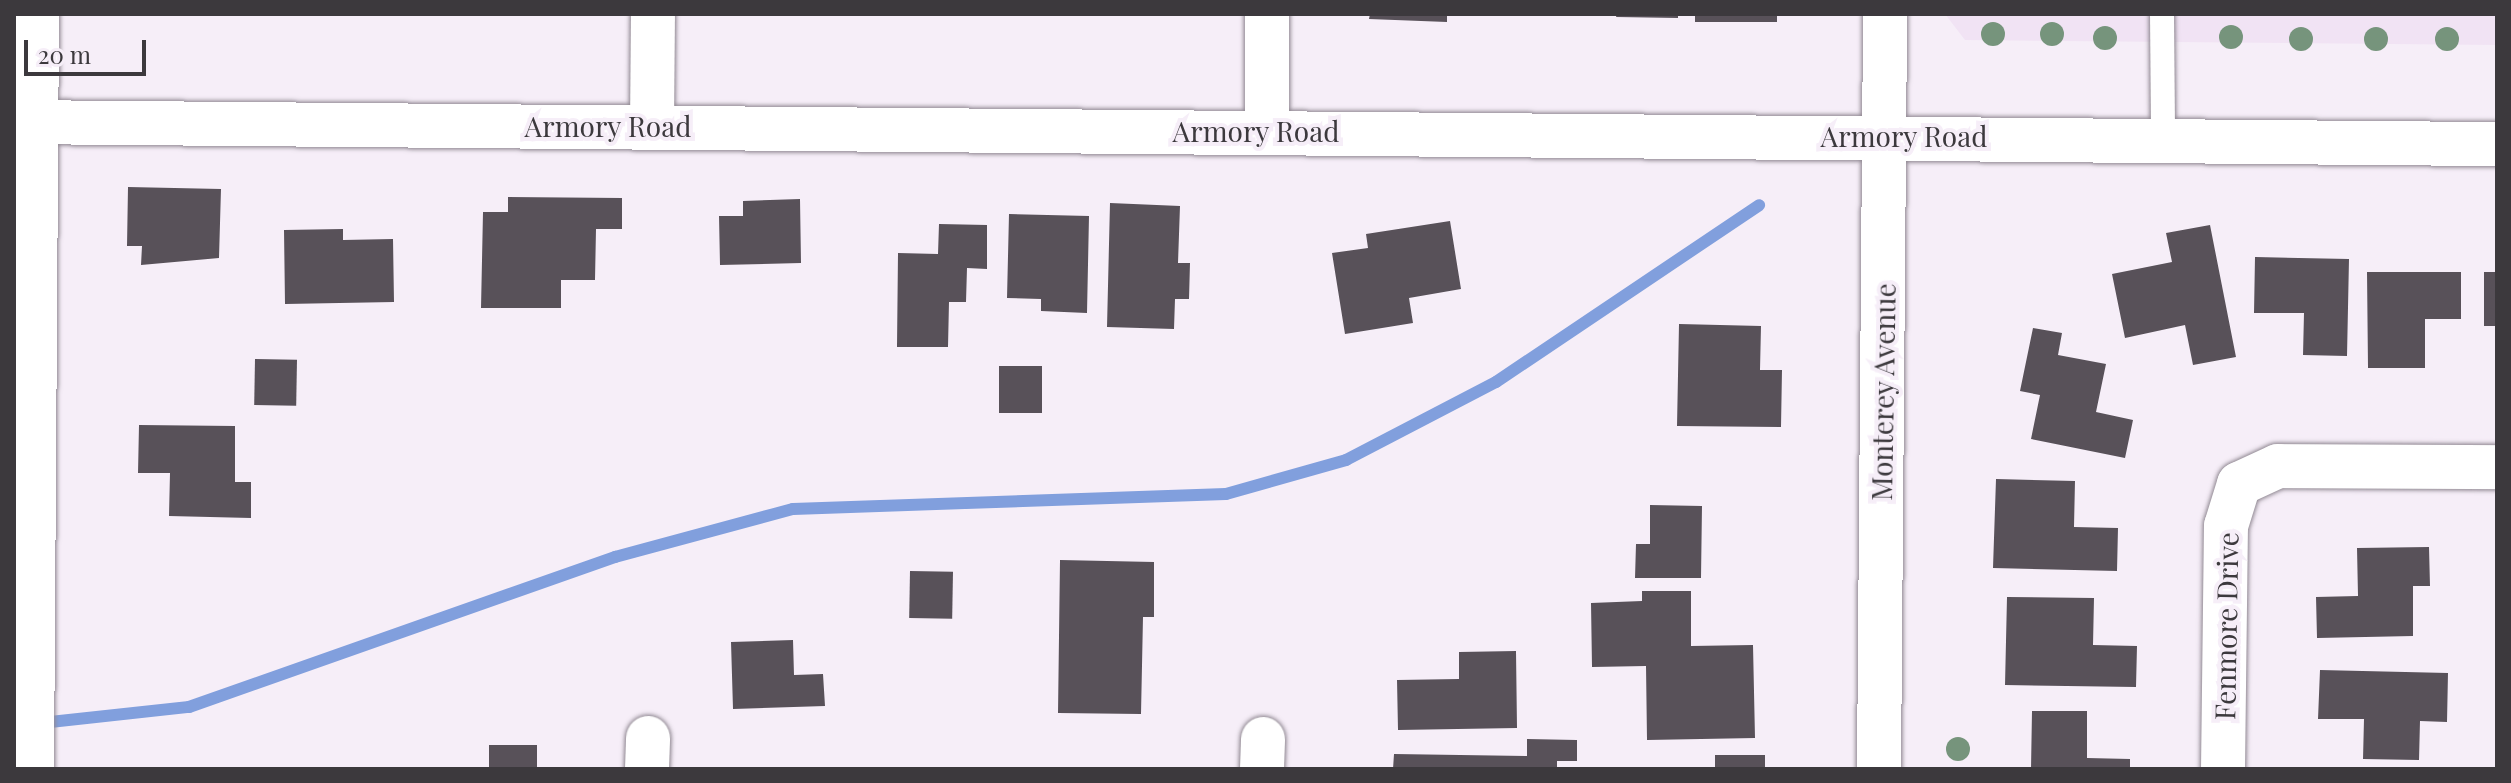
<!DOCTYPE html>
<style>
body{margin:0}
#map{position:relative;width:2511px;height:783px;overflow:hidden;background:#f6eef8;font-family:"Playfair Display",serif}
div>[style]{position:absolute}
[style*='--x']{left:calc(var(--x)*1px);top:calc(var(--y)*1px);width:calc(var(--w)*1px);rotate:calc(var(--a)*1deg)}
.built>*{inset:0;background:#f1e3f4}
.stream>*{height:12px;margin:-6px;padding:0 6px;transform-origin:6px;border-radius:6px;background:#819fdd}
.building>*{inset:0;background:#585159;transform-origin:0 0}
.roads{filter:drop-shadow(0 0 2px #918993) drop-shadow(0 0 2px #918993)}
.service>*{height:24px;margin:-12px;padding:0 12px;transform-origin:12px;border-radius:12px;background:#fff}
.minor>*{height:44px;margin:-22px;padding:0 22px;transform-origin:22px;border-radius:22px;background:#fff}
.secondary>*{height:44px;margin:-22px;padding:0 22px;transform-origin:22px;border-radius:22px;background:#fff}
.trees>*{width:24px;height:24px;margin:-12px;border-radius:50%;background:#76947c}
span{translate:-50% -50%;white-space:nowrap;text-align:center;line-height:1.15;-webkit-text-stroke:8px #f6eef8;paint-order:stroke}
.street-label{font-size:28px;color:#3c393d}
.frame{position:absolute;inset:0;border:16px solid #3c393d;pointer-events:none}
.scale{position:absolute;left:24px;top:40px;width:122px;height:36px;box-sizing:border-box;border:4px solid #3c393d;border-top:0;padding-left:10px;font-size:24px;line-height:28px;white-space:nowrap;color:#3c393d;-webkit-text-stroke:6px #f6eef8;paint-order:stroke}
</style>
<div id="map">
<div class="built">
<i style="clip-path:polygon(1945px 14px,2497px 14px,2497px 45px,1965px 40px)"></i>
</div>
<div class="stream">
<i style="--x:41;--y:723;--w:149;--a:-6.2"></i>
<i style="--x:189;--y:707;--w:452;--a:-19.4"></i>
<i style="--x:615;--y:557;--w:184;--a:-15.1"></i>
<i style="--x:793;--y:509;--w:433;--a:-2"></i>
<i style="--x:1226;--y:494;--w:125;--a:-15.8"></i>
<i style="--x:1346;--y:460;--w:169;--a:-27.5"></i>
<i style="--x:1496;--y:382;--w:317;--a:-33.9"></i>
</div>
<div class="building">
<i style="clip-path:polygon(1370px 14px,1447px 14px,1447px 22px,1369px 19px)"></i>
<i style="clip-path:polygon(1617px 14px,1678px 14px,1678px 18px,1616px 17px)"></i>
<i style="left:1695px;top:14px;width:82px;height:8px"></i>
<i style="clip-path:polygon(128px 187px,221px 189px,219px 258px,141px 265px,142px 246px,127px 246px)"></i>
<i style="clip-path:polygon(508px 197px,622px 198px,622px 229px,596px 229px,595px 280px,561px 280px,561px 308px,481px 308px,483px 212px,508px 212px)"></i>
<i style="clip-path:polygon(800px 199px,801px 263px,720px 265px,719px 216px,743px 216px,743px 201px)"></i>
<i style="clip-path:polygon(1110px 203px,1180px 206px,1178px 263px,1190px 263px,1189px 299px,1175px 299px,1174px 329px,1107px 327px)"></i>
<i style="clip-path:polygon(1009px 214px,1089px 216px,1087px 313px,1041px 311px,1041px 299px,1007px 298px)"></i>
<i style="clip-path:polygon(1450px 221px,1461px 289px,1409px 298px,1413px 323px,1345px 334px,1332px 253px,1368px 248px,1366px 234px)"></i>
<i style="clip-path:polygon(939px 224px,987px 225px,987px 269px,967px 268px,966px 302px,949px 302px,948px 347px,897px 347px,898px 253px,938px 254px)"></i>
<i style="clip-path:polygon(2210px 225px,2236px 357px,2193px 365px,2185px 325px,2125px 338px,2112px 274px,2172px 262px,2166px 233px)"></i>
<i style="clip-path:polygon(343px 229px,343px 240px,393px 239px,394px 302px,285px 304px,284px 230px)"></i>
<i style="clip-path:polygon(2255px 257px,2349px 259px,2347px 356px,2303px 355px,2304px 313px,2254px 313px)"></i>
<i style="clip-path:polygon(2367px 272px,2461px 272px,2461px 319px,2425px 319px,2425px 368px,2368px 368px)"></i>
<i style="left:2484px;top:272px;width:13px;height:54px"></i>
<i style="clip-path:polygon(1679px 324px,1761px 326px,1760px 370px,1782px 370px,1781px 427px,1677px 426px)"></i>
<i style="clip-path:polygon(2033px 328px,2062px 333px,2058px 355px,2106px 364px,2096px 412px,2133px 420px,2125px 458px,2031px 439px,2040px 395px,2020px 391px)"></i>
<i style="left:255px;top:359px;width:42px;height:46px;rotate:1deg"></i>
<i style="left:999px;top:366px;width:43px;height:47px"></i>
<i style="clip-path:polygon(139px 425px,235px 426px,235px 482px,251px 482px,251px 518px,169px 516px,170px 473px,138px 473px)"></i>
<i style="clip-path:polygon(1996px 479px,2075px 481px,2074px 527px,2118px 528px,2117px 571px,1993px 568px)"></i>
<i style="clip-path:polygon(1650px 505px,1702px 506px,1701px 578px,1635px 578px,1636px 544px,1650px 544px)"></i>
<i style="clip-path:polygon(2429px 547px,2430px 586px,2413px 586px,2413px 636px,2317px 638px,2316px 597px,2358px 596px,2357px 548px)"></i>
<i style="clip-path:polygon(1060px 560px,1154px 562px,1154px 617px,1143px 617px,1141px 714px,1058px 713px)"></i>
<i style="left:910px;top:571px;width:43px;height:47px;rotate:1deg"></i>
<i style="clip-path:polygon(1642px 591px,1691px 591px,1691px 646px,1753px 645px,1755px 738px,1647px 740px,1646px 666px,1592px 667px,1591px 603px,1642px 601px)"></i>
<i style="clip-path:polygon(2007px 597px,2094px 598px,2093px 645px,2137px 646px,2136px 687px,2005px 685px)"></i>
<i style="clip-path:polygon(793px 640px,794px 675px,823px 674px,825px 706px,733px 709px,731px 642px)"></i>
<i style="clip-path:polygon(1516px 651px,1517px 728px,1398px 730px,1397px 680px,1459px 679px,1459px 652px)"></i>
<i style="clip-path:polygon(2320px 670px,2448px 673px,2447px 722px,2420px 721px,2419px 760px,2363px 759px,2364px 719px,2318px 719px)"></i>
<i style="clip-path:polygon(2032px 711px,2087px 711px,2087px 758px,2130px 759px,2130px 769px,2031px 769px)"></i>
<i style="clip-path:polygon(1527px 739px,1577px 740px,1577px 761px,1557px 761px,1557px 769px,1393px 769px,1394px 754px,1527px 756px)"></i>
<i style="left:489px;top:745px;width:48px;height:24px"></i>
<i style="left:1765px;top:755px;width:14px;height:50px;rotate:90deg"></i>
</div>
<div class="roads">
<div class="service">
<i style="--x:2162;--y:14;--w:123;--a:89.5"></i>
</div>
<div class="minor">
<i style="--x:652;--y:126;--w:112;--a:-89.5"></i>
<i style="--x:1267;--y:131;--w:117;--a:-90"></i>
<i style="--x:32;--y:769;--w:755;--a:-89.62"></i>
<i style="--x:647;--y:769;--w:31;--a:-88"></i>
<i style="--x:1262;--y:769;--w:30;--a:-88"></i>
<i style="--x:1879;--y:769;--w:755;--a:-89.54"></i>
<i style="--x:2223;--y:769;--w:243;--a:-89.3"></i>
<i style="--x:2226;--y:526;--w:44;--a:-72.8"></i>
<i style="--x:2239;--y:484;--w:43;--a:-24.8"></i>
<i style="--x:2278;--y:466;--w:219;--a:0.3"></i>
</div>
<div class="secondary">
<i style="--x:14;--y:122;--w:2483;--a:0.51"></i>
</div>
</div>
<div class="trees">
<i style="left:1993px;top:34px"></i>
<i style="left:2052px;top:34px"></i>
<i style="left:2231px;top:37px"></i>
<i style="left:2105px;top:38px"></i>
<i style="left:2301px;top:39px"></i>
<i style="left:2376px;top:39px"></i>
<i style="left:2447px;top:39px"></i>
<i style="left:1958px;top:749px"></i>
</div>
<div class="street-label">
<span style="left:608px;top:126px">Armory Road</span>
<span style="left:1256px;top:131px">Armory Road</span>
<span style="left:1904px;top:136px">Armory Road</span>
<span style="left:1883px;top:392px;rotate:-89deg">Monterey Avenue</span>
<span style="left:2226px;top:626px;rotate:-89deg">Fenmore Drive</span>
</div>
<div class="frame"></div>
<div class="scale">20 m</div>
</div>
